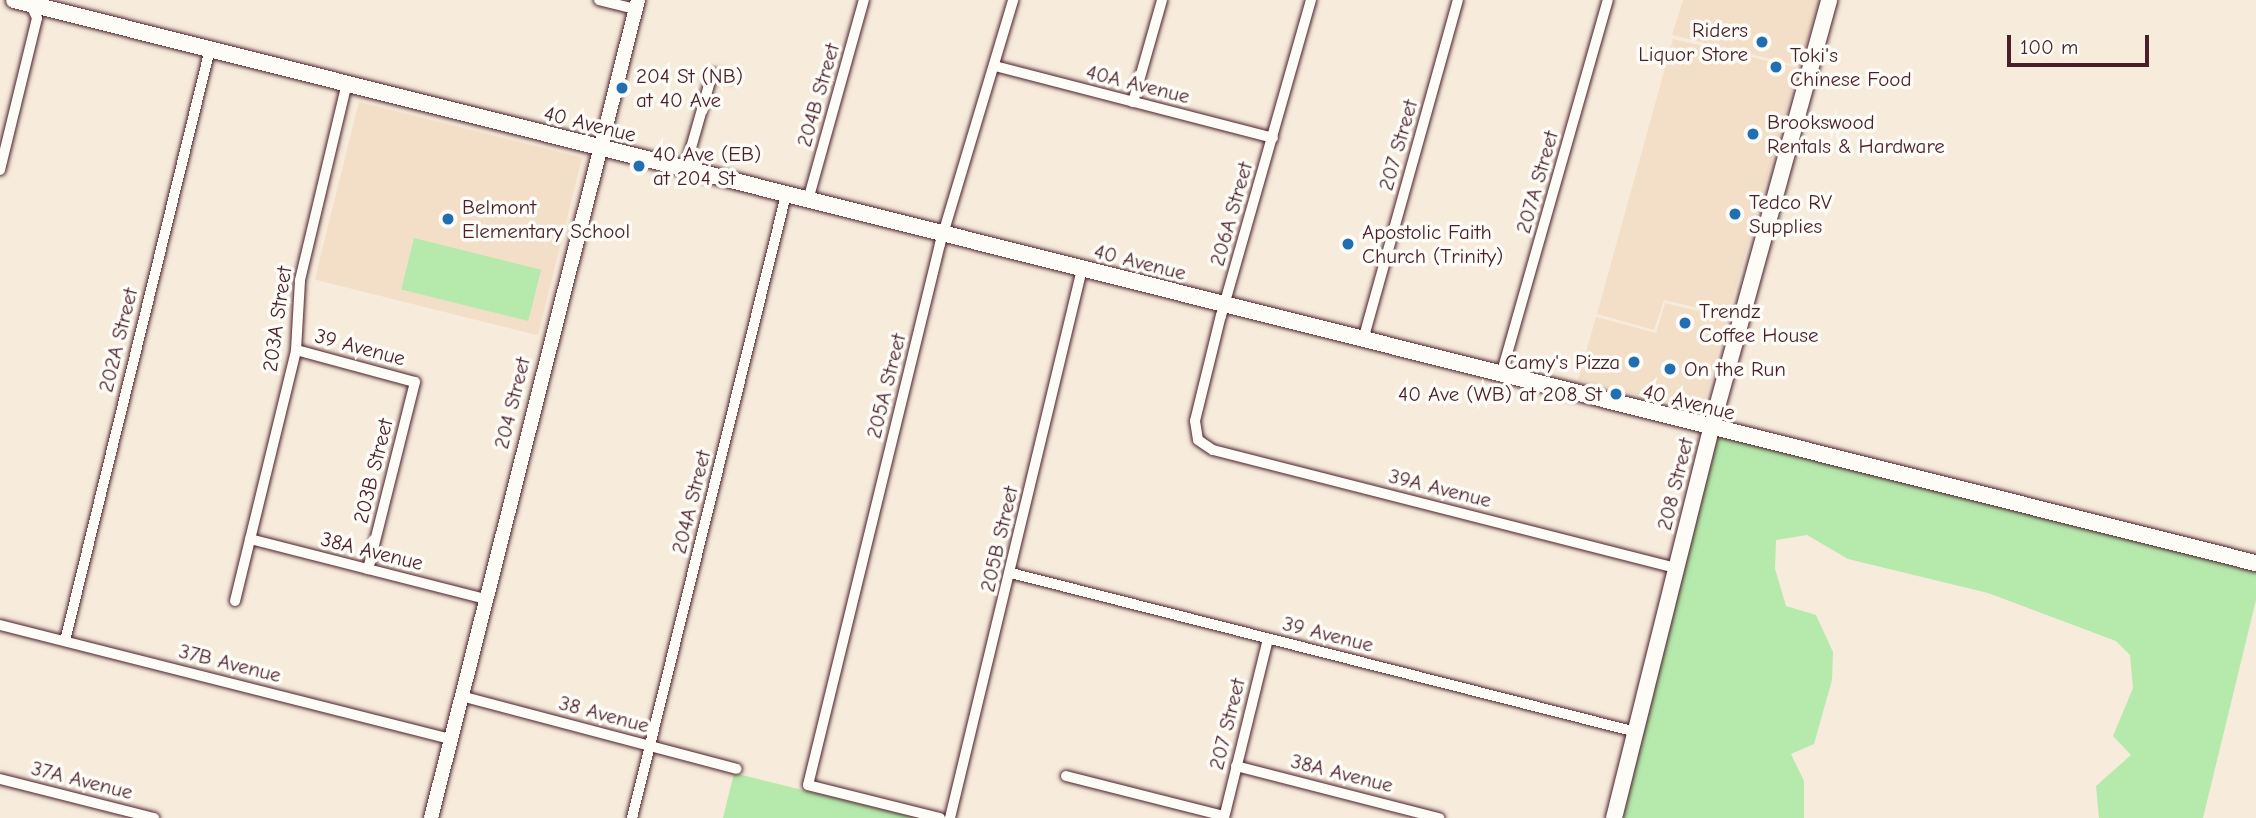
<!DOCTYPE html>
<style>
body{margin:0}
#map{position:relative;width:2256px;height:818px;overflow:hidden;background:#f7ebdb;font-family:"Comic Neue",sans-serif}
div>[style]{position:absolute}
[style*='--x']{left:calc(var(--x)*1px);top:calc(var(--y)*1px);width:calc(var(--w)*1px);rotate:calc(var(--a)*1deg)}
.built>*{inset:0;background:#f3dfc8;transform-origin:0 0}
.green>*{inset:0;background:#b5eaac;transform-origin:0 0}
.roads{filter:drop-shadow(0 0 2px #4a1f2b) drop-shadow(0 0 2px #4a1f2b)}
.minor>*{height:10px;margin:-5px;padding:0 5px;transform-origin:5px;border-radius:5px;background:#fdfcf7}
.tertiary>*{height:14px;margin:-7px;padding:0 7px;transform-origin:7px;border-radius:7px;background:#fdfcf7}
.secondary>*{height:16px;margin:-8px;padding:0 8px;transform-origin:8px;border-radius:8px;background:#fdfcf7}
.dots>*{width:19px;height:19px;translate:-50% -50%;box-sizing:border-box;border:4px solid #fdfcf7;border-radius:50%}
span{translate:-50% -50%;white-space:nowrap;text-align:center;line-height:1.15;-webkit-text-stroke:7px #fdfcf7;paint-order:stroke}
.poi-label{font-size:21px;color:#4a1f2b}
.right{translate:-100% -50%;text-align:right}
.left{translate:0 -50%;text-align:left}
.street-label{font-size:21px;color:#4a1f2b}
.scale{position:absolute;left:2007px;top:35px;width:142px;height:32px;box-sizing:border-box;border:4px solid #4a1f2b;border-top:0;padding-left:9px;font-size:21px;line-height:24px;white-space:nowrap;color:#4a1f2b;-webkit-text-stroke:5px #fdfcf7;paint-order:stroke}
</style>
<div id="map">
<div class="built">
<i style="clip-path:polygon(1683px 0,1819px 0,1800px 66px,1672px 35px)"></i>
<i style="clip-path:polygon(1673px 39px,1798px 68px,1728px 315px,1664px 300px,1654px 330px,1597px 314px)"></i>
<i style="left:359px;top:102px;width:230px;height:183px;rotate:14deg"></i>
<i style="clip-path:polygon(1665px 303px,1727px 318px,1704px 404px,1693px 408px,1578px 380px,1596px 317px,1656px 333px)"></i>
</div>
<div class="green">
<i style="left:414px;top:238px;width:131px;height:53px;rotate:14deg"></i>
<i style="clip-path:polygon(1715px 435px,2256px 571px,2256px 600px,2203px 818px,2099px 818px,2096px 786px,2131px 755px,2113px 736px,2133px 688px,2130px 655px,2116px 641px,1988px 593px,1848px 559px,1807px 535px,1776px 540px,1775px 569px,1786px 606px,1816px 615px,1833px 652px,1832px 680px,1814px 744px,1791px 754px,1804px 781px,1804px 818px,1623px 818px)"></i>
<i style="clip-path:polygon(734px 773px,916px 818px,723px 818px)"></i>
</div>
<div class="roads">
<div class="minor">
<i style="--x:599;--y:0;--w:38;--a:14"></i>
<i style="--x:1311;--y:0;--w:328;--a:105.9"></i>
<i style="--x:1221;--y:315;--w:109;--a:103.8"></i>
<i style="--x:1195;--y:421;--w:19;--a:81"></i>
<i style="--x:1198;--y:440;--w:18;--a:34"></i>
<i style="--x:1213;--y:450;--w:477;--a:14.3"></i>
<i style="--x:995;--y:66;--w:287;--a:14.5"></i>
<i style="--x:1133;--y:102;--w:106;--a:-74.1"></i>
<i style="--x:685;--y:169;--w:99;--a:-74.1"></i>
<i style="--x:712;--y:74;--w:20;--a:9"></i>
<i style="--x:0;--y:170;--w:156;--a:-76.3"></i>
<i style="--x:37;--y:18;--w:17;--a:-115"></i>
<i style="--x:808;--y:200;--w:208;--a:-74.4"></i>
<i style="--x:1363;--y:340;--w:353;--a:-74.4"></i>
<i style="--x:296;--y:350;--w:123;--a:15.1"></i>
<i style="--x:415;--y:382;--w:193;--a:104.1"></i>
<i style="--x:1501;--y:375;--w:390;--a:-74.1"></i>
<i style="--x:250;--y:539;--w:243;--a:14.3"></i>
<i style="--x:1011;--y:573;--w:645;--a:14.27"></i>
<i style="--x:235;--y:601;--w:258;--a:-76.3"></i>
<i style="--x:296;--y:350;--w:70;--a:-86.7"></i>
<i style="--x:300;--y:280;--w:203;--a:-76.6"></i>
<i style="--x:0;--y:625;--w:465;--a:14.2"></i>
<i style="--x:65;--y:641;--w:609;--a:-76.24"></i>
<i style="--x:461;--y:696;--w:285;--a:14.8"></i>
<i style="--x:1236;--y:766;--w:210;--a:14.4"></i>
<i style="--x:1066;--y:776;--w:163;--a:14.2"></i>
<i style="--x:0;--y:779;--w:159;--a:14.2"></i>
<i style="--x:632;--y:818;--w:642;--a:-76.12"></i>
<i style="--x:940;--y:818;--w:136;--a:-166"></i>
<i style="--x:808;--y:785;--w:557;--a:-76.29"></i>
<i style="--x:940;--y:244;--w:255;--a:-73.3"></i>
<i style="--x:950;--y:818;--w:565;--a:-76.48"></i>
<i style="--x:1224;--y:818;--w:184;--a:-76.2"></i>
</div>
<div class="tertiary">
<i style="--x:431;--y:818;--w:844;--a:-75.8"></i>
</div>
<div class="secondary">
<i style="--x:14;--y:0;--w:2312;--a:14.1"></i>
<i style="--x:1614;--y:818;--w:401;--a:-76"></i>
<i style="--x:1711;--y:429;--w:445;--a:-74.6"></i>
</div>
</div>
<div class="dots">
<i style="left:1762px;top:42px;background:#1f6fb2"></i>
<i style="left:1776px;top:67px;background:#1f6fb2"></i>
<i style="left:622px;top:88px;background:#1f6fb2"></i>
<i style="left:1753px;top:134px;background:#1f6fb2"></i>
<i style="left:639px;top:166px;background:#1f6fb2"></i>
<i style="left:1735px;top:214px;background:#1f6fb2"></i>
<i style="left:448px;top:219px;background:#1f6fb2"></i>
<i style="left:1348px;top:244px;background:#1f6fb2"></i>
<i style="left:1685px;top:323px;background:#1f6fb2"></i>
<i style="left:1634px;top:362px;background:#1f6fb2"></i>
<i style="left:1670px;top:369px;background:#1f6fb2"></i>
<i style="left:1616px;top:394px;background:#1f6fb2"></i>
</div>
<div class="poi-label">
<span class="right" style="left:1748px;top:42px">Riders<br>Liquor Store</span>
<span class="left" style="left:1790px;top:67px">Toki's<br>Chinese Food</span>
<span class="left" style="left:636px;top:88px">204 St (NB)<br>at 40 Ave</span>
<span class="left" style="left:1767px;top:134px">Brookswood<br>Rentals &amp; Hardware</span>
<span class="left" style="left:653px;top:166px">40 Ave (EB)<br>at 204 St</span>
<span class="left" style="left:1749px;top:214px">Tedco RV<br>Supplies</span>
<span class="left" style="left:462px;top:219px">Belmont<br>Elementary School</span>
<span class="left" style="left:1362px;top:244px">Apostolic Faith<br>Church (Trinity)</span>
<span class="left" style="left:1699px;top:323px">Trendz<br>Coffee House</span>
<span class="right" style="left:1620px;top:362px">Camy's Pizza</span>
<span class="left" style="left:1684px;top:369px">On the Run</span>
<span class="right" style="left:1602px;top:394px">40 Ave (WB) at 208 St</span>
</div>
<div class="street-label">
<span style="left:1138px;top:84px;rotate:14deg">40A Avenue</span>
<span style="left:818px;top:95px;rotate:-74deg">204B Street</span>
<span style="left:590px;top:124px;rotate:14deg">40 Avenue</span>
<span style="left:1398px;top:145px;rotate:-74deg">207 Street</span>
<span style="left:1537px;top:182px;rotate:-74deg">207A Street</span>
<span style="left:1231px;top:214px;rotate:-74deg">206A Street</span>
<span style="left:1140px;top:262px;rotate:14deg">40 Avenue</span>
<span style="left:277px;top:319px;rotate:-82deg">203A Street</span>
<span style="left:118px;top:340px;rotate:-76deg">202A Street</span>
<span style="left:360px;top:347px;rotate:15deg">39 Avenue</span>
<span style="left:886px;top:386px;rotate:-76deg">205A Street</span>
<span style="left:1689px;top:402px;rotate:14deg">40 Avenue</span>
<span style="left:512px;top:403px;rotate:-76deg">204 Street</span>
<span style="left:373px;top:471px;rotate:-76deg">203B Street</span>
<span style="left:1675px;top:484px;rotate:-76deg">208 Street</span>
<span style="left:1440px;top:488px;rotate:14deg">39A Avenue</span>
<span style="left:691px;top:502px;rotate:-76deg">204A Street</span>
<span style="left:999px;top:539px;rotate:-77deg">205B Street</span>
<span style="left:372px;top:551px;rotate:14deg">38A Avenue</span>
<span style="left:1328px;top:634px;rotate:14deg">39 Avenue</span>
<span style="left:230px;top:663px;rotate:14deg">37B Avenue</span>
<span style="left:604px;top:714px;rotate:15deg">38 Avenue</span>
<span style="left:1227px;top:724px;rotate:-76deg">207 Street</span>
<span style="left:1342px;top:773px;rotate:14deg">38A Avenue</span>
<span style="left:82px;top:780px;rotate:14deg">37A Avenue</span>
</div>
<div class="scale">100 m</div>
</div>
